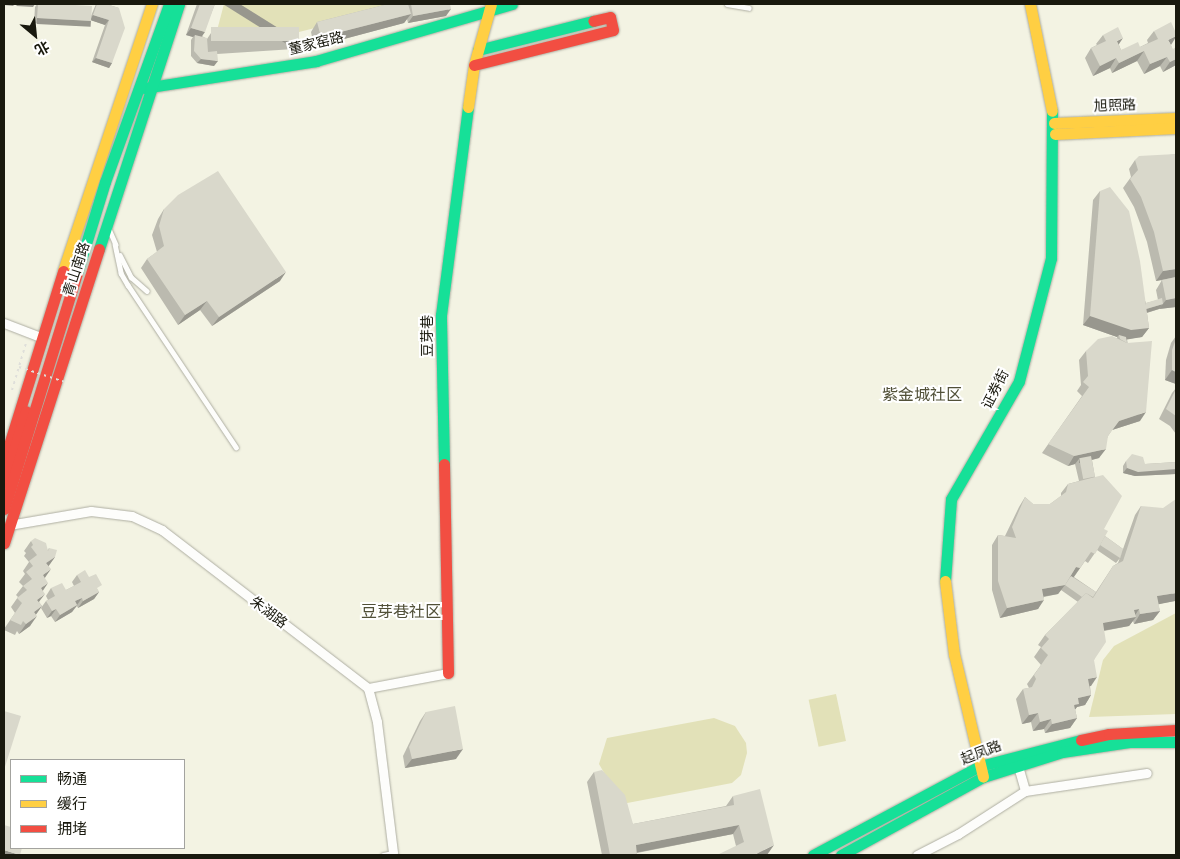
<!DOCTYPE html>
<meta charset="utf-8">
<style>
body{margin:0}
#map{position:relative;width:1180px;height:859px;overflow:hidden;background:#f3f3e3;font-family:"Titillium Web","Noto Sans SC",sans-serif}
div>[style]{position:absolute}
[style*='--x']{left:calc(var(--x)*1px);top:calc(var(--y)*1px);width:calc(var(--w)*1px);rotate:calc(var(--a)*1deg)}
.green>*{inset:0;background:#e2e1b8;transform-origin:0 0}
.path>*{height:2px;margin-top:-1px;transform-origin:0;background:repeating-linear-gradient(90deg,#dfdfda 0 2.5px,transparent 0 6.5px)}
.roads{filter:drop-shadow(0 0 1px #aeaea2) drop-shadow(0 0 1px #aeaea2)}
.lane>*{height:4.5px;margin:-2.25px;padding:0 2.25px;transform-origin:2.25px;border-radius:2.25px;background:#fdfdfb}
.street>*{height:9px;margin:-4.5px;padding:0 4.5px;transform-origin:4.5px;border-radius:4.5px;background:#fdfdfb}
.fast>*{height:11px;margin:-5.5px;padding:0 5.5px;transform-origin:5.5px;border-radius:5.5px;background:#16e098}
.slow>*{height:11px;margin:-5.5px;padding:0 5.5px;transform-origin:5.5px;border-radius:5.5px;background:#ffcf43}
.jam>*{height:11px;margin:-5.5px;padding:0 5.5px;transform-origin:5.5px;border-radius:5.5px;background:#f24e42}
.path-bridge>*{height:2px;margin-top:-1px;transform-origin:0;background:repeating-linear-gradient(90deg,#dfdfda 0 2.5px,transparent 0 6.5px)}
.wall>*{inset:0;background:#bbbaaf}
.shaded-wall>*{inset:0;background:#98978e;transform-origin:0 0}
.building>*{inset:0;background:#d9d8cb;transform-origin:0 0}
span{translate:-50% -50%;white-space:nowrap;text-align:center;line-height:1.15;-webkit-text-stroke:4px #fff;paint-order:stroke}
.street-label{font-size:14px;color:#19190e}
.quarter-label{font-size:16px;color:#515038}
.frame{position:absolute;inset:0;border:5px solid #19190e;pointer-events:none}
.legend{position:absolute;left:10px;top:759px;width:175px;height:90px;box-sizing:border-box;background:#fff;border:1px solid #a3a39f;margin:0;padding:6px 9px;list-style:none;font-size:15px;color:#19190e}
.legend li{display:flex;align-items:center;gap:10px;height:25px}
.legend b{width:25px;border:1px solid #a3a39f}
.north{position:absolute;left:10px;top:10px;width:50px;height:50px;-webkit-text-stroke:4px #fff;paint-order:stroke;rotate:152deg;font-size:14px;font-weight:700;line-height:20px;text-align:center;color:#19190e}
.north::after{content:'';display:block;margin:auto;width:18px;height:22px;background:#19190e;clip-path:polygon(50% 0,100% 100%,50% 72%,0 100%)}
</style>
<div id="map">
<div class="green">
<i style="clip-path:polygon(224px 4px,411px 4px,299px 32px,215px 38px)"></i>
<i style="clip-path:polygon(1176px 613px,1176px 714px,1089px 717px,1103px 660px,1114px 646px)"></i>
<i style="left:836px;top:694px;width:48px;height:28px;rotate:78deg"></i>
<i style="clip-path:polygon(714px 718px,735px 726px,746px 743px,747px 753px,741px 775px,732px 783px,622px 804px,599px 764px,607px 738px)"></i>
</div>
<div class="path">
<i style="--x:12;--y:390;--w:49;--a:-73.4"></i>
</div>
<div class="roads">
<div class="lane">
<i style="--x:727;--y:4;--w:22;--a:10"></i>
<i style="--x:109;--y:229;--w:17;--a:66"></i>
<i style="--x:115;--y:244;--w:30;--a:78"></i>
<i style="--x:121;--y:273;--w:14;--a:60"></i>
<i style="--x:128;--y:285;--w:195;--a:56.3"></i>
<i style="--x:120;--y:255;--w:25;--a:63"></i>
<i style="--x:131;--y:277;--w:21;--a:41"></i>
<i style="--x:383;--y:855;--w:10;--a:-11"></i>
</div>
<div class="street">
<i style="--x:4;--y:323;--w:40;--a:21"></i>
<i style="--x:9;--y:525;--w:83;--a:-9.7"></i>
<i style="--x:91;--y:511;--w:41;--a:7"></i>
<i style="--x:132;--y:516;--w:33;--a:25"></i>
<i style="--x:162;--y:530;--w:260;--a:37.5"></i>
<i style="--x:368;--y:688;--w:35;--a:75"></i>
<i style="--x:377;--y:722;--w:132;--a:83"></i>
<i style="--x:368;--y:688;--w:81;--a:-10.6"></i>
<i style="--x:1018;--y:766;--w:26;--a:74"></i>
<i style="--x:917;--y:855;--w:46;--a:-27.1"></i>
<i style="--x:958;--y:834;--w:80;--a:-32.7"></i>
<i style="--x:1025;--y:791;--w:123;--a:-8.4"></i>
</div>
<div class="fast">
<i style="--x:478;--y:50;--w:119;--a:-14.2"></i>
<i style="--x:144;--y:88;--w:174;--a:-8.9"></i>
<i style="--x:316;--y:61;--w:204;--a:-16.2"></i>
<i style="--x:99;--y:249;--w:258;--a:-71.9"></i>
<i style="--x:77;--y:273;--w:95;--a:-72.9"></i>
<i style="--x:105;--y:182;--w:189;--a:-70.2"></i>
<i style="--x:444;--y:464;--w:149;--a:-91.2"></i>
<i style="--x:441;--y:315;--w:210;--a:-82.6"></i>
<i style="--x:945;--y:581;--w:82;--a:-85.8"></i>
<i style="--x:951;--y:499;--w:136;--a:-60"></i>
<i style="--x:1019;--y:381;--w:127;--a:-75.4"></i>
<i style="--x:1051;--y:258;--w:147;--a:-89.6"></i>
<i style="--x:813;--y:855;--w:189;--a:-28.1"></i>
<i style="--x:980;--y:766;--w:104;--a:-14.4"></i>
<i style="--x:841;--y:855;--w:162;--a:-28.8"></i>
<i style="--x:983;--y:777;--w:83;--a:-17.6"></i>
<i style="--x:1062;--y:752;--w:68;--a:-8.5"></i>
<i style="--x:1129;--y:742;--w:47;--a:0"></i>
</div>
<div class="slow">
<i style="--x:1030;--y:4;--w:109;--a:78.4"></i>
<i style="--x:468;--y:107;--w:42;--a:-81.9"></i>
<i style="--x:474;--y:65;--w:63;--a:-74.4"></i>
<i style="--x:1054;--y:123;--w:122;--a:-2.3"></i>
<i style="--x:1055;--y:134;--w:121;--a:-2.8"></i>
<i style="--x:63;--y:271;--w:281;--a:-71.6"></i>
<i style="--x:945;--y:581;--w:74;--a:83"></i>
<i style="--x:954;--y:654;--w:126;--a:76.7"></i>
</div>
<div class="jam">
<i style="--x:474;--y:65;--w:143;--a:-14.1"></i>
<i style="--x:613;--y:30;--w:13;--a:-103"></i>
<i style="--x:610;--y:17;--w:17;--a:167"></i>
<i style="--x:4;--y:461;--w:199;--a:-72.7"></i>
<i style="--x:444;--y:464;--w:209;--a:88.9"></i>
<i style="--x:4;--y:483;--w:75;--a:-73"></i>
<i style="--x:4;--y:509;--w:247;--a:-72.8"></i>
<i style="--x:4;--y:543;--w:309;--a:-72.1"></i>
<i style="--x:1081;--y:740;--w:29;--a:-12"></i>
<i style="--x:1109;--y:734;--w:67;--a:-3.4"></i>
</div>
</div>
<div class="path-bridge">
<i style="--x:19;--y:367;--w:48;--a:18.1"></i>
</div>
<div class="wall">
<i style="clip-path:polygon(37px 4px,59px 4px,91px 16px,96px 4px,106px 4px,119px 8px,112px 63px,109px 68px,92px 62px,105px 25px,91px 20px,88px 26px,34px 23px,35px 7px)"></i>
<i style="clip-path:polygon(197px 4px,215px 4px,202px 36px,207px 39px,211px 33px,299px 41px,294px 49px,217px 54px,214px 66px,197px 63px,191px 56px,191px 40px,193px 37px,186px 35px)"></i>
<i style="clip-path:polygon(388px 4px,450px 4px,446px 16px,408px 23px,407px 19px,404px 23px,314px 47px,311px 32px,317px 22px)"></i>
<i style="clip-path:polygon(1154px 31px,1171px 45px,1176px 65px,1163px 72px,1160px 66px,1144px 74px,1137px 61px,1112px 73px,1110px 68px,1093px 76px,1085px 58px,1091px 48px,1097px 45px,1096px 44px,1103px 35px,1119px 45px,1121px 50px,1140px 47px,1148px 43px,1147px 40px)"></i>
<i style="clip-path:polygon(evenodd,1176px 154px,1176px 307px,1159px 309px,1147px 313px,1149px 328px,1142px 337px,1127px 339px,1140px 421px,1112px 430px,1108px 436px,1099px 458px,1092px 460px,1105px 536px,1123px 549px,1135px 515px,1141px 506px,1175px 601px,1158px 604px,1160px 611px,1153px 620px,1134px 624px,1133px 621px,1129px 626px,1104px 631px,1094px 660px,1091px 686px,1090px 686px,1091px 695px,1085px 705px,1077px 707px,1075px 709px,1077px 718px,1070px 728px,1045px 733px,1044px 729px,1033px 731px,1031px 722px,1022px 724px,1016px 699px,1023px 689px,1029px 688px,1027px 684px,1041px 665px,1034px 657px,1041px 647px,1038px 645px,1045px 635px,1078px 602px,1061px 590px,1058px 594px,1044px 597px,1038px 609px,1000px 618px,992px 590px,992px 545px,998px 535px,1005px 536px,1019px 507px,1025px 497px,1033px 504px,1050px 504px,1061px 496px,1061px 493px,1068px 484px,1079px 481px,1075px 464px,1068px 466px,1042px 453px,1082px 396px,1077px 391px,1081px 385px,1079px 360px,1086px 351px,1117px 338px,1117px 337px,1083px 325px,1093px 200px,1100px 191px,1146px 303px,1158px 300px,1156px 290px,1162px 280px,1174px 278px,1156px 281px,1147px 242px,1134px 207px,1123px 188px,1131px 177px,1129px 169px,1135px 160px,1176px 154px,1097px 550px,1116px 563px,1120px 558px,1122px 552px,1118px 563px,1113px 566px,1096px 592px,1074px 577px,1085px 561px,1088px 563px,1097px 550px)"></i>
<i style="clip-path:polygon(164px 209px,280px 281px,212px 326px,200px 310px,178px 325px,141px 268px,147px 259px,157px 252px,152px 235px,158px 219px)"></i>
<i style="clip-path:polygon(1176px 336px,1176px 384px,1165px 380px,1166px 360px,1171px 343px)"></i>
<i style="clip-path:polygon(1176px 388px,1176px 434px,1170px 426px,1159px 419px,1172px 393px)"></i>
<i style="clip-path:polygon(1126px 461px,1145px 464px,1176px 462px,1176px 474px,1135px 476px,1123px 473px,1123px 466px)"></i>
<i style="clip-path:polygon(31px 541px,48px 550px,49px 548px,55px 557px,48px 566px,45px 578px,43px 591px,39px 602px,42px 606px,36px 614px,30px 626px,19px 634px,17px 631px,15px 635px,4px 630px,4px 629px,15px 613px,11px 607px,18px 597px,16px 595px,23px 586px,19px 582px,25px 574px,23px 571px,29px 562px,24px 556px,26px 553px,24px 551px)"></i>
<i style="clip-path:polygon(77px 575px,89px 577px,99px 592px,94px 599px,78px 608px,77px 606px,72px 612px,55px 622px,51px 616px,47px 618px,41px 608px,46px 601px,48px 600px,46px 596px,51px 588px,66px 590px,74px 586px,72px 582px)"></i>
<i style="clip-path:polygon(426px 712px,456px 759px,405px 768px,403px 756px,420px 721px)"></i>
<i style="clip-path:polygon(594px 772px,633px 824px,726px 806px,733px 796px,767px 855px,736px 846px,733px 834px,637px 853px,637px 855px,602px 855px,587px 782px)"></i>
</div>
<div class="shaded-wall">
<i style="clip-path:polygon(4px 4px,15px 4px,13px 6px,4px 5px)"></i>
<i style="clip-path:polygon(18px 4px,35px 4px,33px 7px,16px 6px)"></i>
<i style="clip-path:polygon(451px 9px,446px 16px,408px 23px,413px 16px)"></i>
<i style="clip-path:polygon(411px 14px,404px 23px,314px 47px,321px 37px)"></i>
<i style="clip-path:polygon(93px 15px,109px 20px,105px 25px,90px 20px)"></i>
<i style="left:37px;top:18px;width:54px;height:6px;rotate:3deg"></i>
<i style="clip-path:polygon(191px 28px,205px 32px,200px 39px,195px 35px,193px 37px,186px 35px)"></i>
<i style="clip-path:polygon(1176px 36px,1176px 37px,1171px 45px,1168px 40px)"></i>
<i style="clip-path:polygon(1123px 38px,1117px 47px,1117px 41px)"></i>
<i style="left:299px;top:41px;width:9px;height:87px;rotate:122deg"></i>
<i style="clip-path:polygon(1144px 51px,1137px 61px,1112px 73px,1119px 63px)"></i>
<i style="clip-path:polygon(1167px 57px,1160px 66px,1144px 74px,1150px 64px)"></i>
<i style="clip-path:polygon(96px 58px,112px 63px,109px 68px,92px 62px)"></i>
<i style="clip-path:polygon(1116px 58px,1110px 68px,1093px 76px,1100px 66px)"></i>
<i style="clip-path:polygon(201px 59px,218px 61px,214px 66px,197px 63px)"></i>
<i style="clip-path:polygon(1176px 59px,1176px 65px,1163px 72px,1170px 62px)"></i>
<i style="clip-path:polygon(1176px 269px,1176px 277px,1156px 281px,1163px 271px)"></i>
<i style="clip-path:polygon(286px 272px,280px 281px,212px 326px,219px 317px)"></i>
<i style="clip-path:polygon(1176px 298px,1176px 307px,1159px 309px,1166px 300px)"></i>
<i style="clip-path:polygon(207px 301px,200px 310px,178px 325px,185px 315px)"></i>
<i style="clip-path:polygon(1163px 304px,1159px 309px,1139px 315px,1143px 310px)"></i>
<i style="clip-path:polygon(1090px 316px,1149px 328px,1142px 337px,1124px 340px,1119px 335px,1117px 337px,1083px 325px)"></i>
<i style="clip-path:polygon(1172px 370px,1176px 372px,1176px 384px,1165px 380px)"></i>
<i style="clip-path:polygon(1146px 412px,1140px 421px,1112px 430px,1119px 421px)"></i>
<i style="clip-path:polygon(1106px 449px,1099px 458px,1079px 463px,1079px 459px,1075px 464px,1068px 466px,1074px 456px)"></i>
<i style="clip-path:polygon(1127px 468px,1176px 469px,1176px 474px,1135px 476px,1123px 473px)"></i>
<i style="clip-path:polygon(55px 557px,48px 567px,46px 563px)"></i>
<i style="clip-path:polygon(1076px 567px,1080px 568px,1073px 578px,1070px 577px)"></i>
<i style="clip-path:polygon(51px 569px,44px 579px,43px 575px)"></i>
<i style="clip-path:polygon(48px 583px,42px 592px,41px 588px)"></i>
<i style="clip-path:polygon(1065px 585px,1058px 594px,1035px 598px,1042px 589px)"></i>
<i style="clip-path:polygon(99px 592px,94px 599px,78px 608px,83px 601px)"></i>
<i style="clip-path:polygon(1176px 593px,1176px 600px,1175px 601px,1150px 606px,1157px 596px)"></i>
<i style="clip-path:polygon(45px 594px,38px 603px,37px 600px)"></i>
<i style="clip-path:polygon(82px 598px,77px 605px,75px 601px)"></i>
<i style="clip-path:polygon(1044px 600px,1038px 609px,1000px 618px,1007px 608px)"></i>
<i style="clip-path:polygon(77px 605px,72px 612px,55px 622px,60px 615px)"></i>
<i style="clip-path:polygon(42px 606px,35px 616px,34px 612px)"></i>
<i style="clip-path:polygon(56px 609px,51px 616px,47px 618px,52px 611px)"></i>
<i style="clip-path:polygon(1139px 609px,1134px 617px,1136px 617px,1129px 626px,1096px 632px,1103px 623px,1134px 610px)"></i>
<i style="clip-path:polygon(1160px 611px,1153px 620px,1134px 624px,1140px 614px)"></i>
<i style="clip-path:polygon(37px 616px,30px 626px,19px 634px,26px 624px)"></i>
<i style="clip-path:polygon(1097px 677px,1091px 686px,1081px 688px,1088px 679px)"></i>
<i style="clip-path:polygon(1091px 695px,1085px 705px,1077px 707px,1072px 714px,1073px 708px,1078px 698px)"></i>
<i style="clip-path:polygon(1038px 713px,1031px 722px,1022px 724px,1029px 715px)"></i>
<i style="clip-path:polygon(1077px 718px,1070px 728px,1045px 733px,1052px 724px)"></i>
<i style="clip-path:polygon(1051px 719px,1044px 729px,1033px 731px,1040px 722px)"></i>
<i style="clip-path:polygon(463px 749px,456px 759px,405px 768px,412px 759px)"></i>
<i style="clip-path:polygon(739px 825px,733px 834px,629px 854px,636px 845px)"></i>
<i style="clip-path:polygon(774px 845px,767px 855px,754px 855px)"></i>
<i style="clip-path:polygon(4px 850px,20px 855px,4px 855px)"></i>
</div>
<div class="building">
<i style="clip-path:polygon(38px 4px,59px 4px,92px 6px,91px 21px,37px 18px)"></i>
<i style="clip-path:polygon(97px 4px,106px 4px,119px 8px,125px 28px,112px 63px,96px 58px,109px 20px,93px 15px)"></i>
<i style="clip-path:polygon(200px 4px,215px 4px,205px 32px,191px 28px)"></i>
<i style="clip-path:polygon(388px 4px,408px 4px,411px 14px,321px 37px,317px 22px)"></i>
<i style="clip-path:polygon(411px 4px,450px 4px,451px 9px,413px 16px)"></i>
<i style="clip-path:polygon(1171px 22px,1176px 33px,1176px 36px,1168px 40px,1173px 49px,1176px 47px,1176px 59px,1170px 62px,1167px 57px,1150px 64px,1144px 51px,1119px 63px,1116px 58px,1100px 66px,1091px 48px,1106px 41px,1103px 35px,1118px 27px,1123px 38px,1117px 41px,1121px 50px,1138px 42px,1140px 47px,1158px 39px,1154px 31px)"></i>
<i style="left:299px;top:27px;width:14px;height:88px;rotate:90deg"></i>
<i style="clip-path:polygon(195px 35px,207px 38px,208px 52px,217px 51px,218px 61px,201px 59px,194px 51px)"></i>
<i style="clip-path:polygon(1176px 154px,1176px 269px,1163px 271px,1154px 232px,1141px 197px,1130px 179px,1138px 170px,1135px 160px,1139px 156px)"></i>
<i style="clip-path:polygon(218px 171px,286px 272px,219px 317px,207px 301px,185px 315px,147px 259px,164px 246px,159px 226px,164px 209px,178px 195px)"></i>
<i style="clip-path:polygon(1110px 187px,1129px 211px,1140px 261px,1149px 328px,1131px 330px,1090px 316px,1100px 191px)"></i>
<i style="clip-path:polygon(1176px 277px,1176px 298px,1166px 300px,1162px 280px)"></i>
<i style="clip-path:polygon(1162px 298px,1163px 304px,1146px 309px,1146px 303px)"></i>
<i style="clip-path:polygon(1119px 335px,1126px 337px,1127px 343px,1120px 339px)"></i>
<i style="clip-path:polygon(1112px 336px,1127px 343px,1152px 341px,1146px 412px,1119px 421px,1108px 436px,1106px 449px,1074px 456px,1048px 444px,1089px 387px,1083px 382px,1088px 376px,1086px 351px,1098px 339px)"></i>
<i style="clip-path:polygon(1176px 339px,1176px 372px,1172px 370px,1172px 350px)"></i>
<i style="clip-path:polygon(1176px 389px,1176px 416px,1166px 409px)"></i>
<i style="clip-path:polygon(1132px 454px,1143px 457px,1145px 464px,1176px 462px,1176px 469px,1138px 472px,1127px 468px,1126px 461px)"></i>
<i style="left:1091px;top:456px;width:21px;height:12px;rotate:79deg"></i>
<i style="clip-path:polygon(1103px 475px,1122px 496px,1104px 529px,1108px 531px,1095px 554px,1091px 552px,1080px 568px,1076px 567px,1065px 585px,1042px 589px,1044px 600px,1007px 608px,998px 581px,998px 535px,1016px 538px,1012px 527px,1025px 497px,1033px 504px,1050px 504px,1066px 492px,1068px 484px)"></i>
<i style="clip-path:polygon(1176px 499px,1176px 593px,1157px 596px,1160px 611px,1140px 614px,1139px 609px,1134px 610px,1136px 617px,1103px 623px,1106px 642px,1094px 660px,1097px 677px,1088px 679px,1091px 695px,1078px 698px,1079px 704px,1074px 705px,1077px 718px,1052px 724px,1051px 719px,1040px 722px,1038px 713px,1029px 715px,1023px 689px,1032px 687px,1036px 679px,1034px 675px,1048px 655px,1041px 648px,1049px 639px,1045px 635px,1086px 593px,1093px 598px,1113px 566px,1123px 561px,1141px 506px,1163px 508px)"></i>
<i style="clip-path:polygon(1105px 536px,1123px 549px,1120px 558px,1100px 545px)"></i>
<i style="clip-path:polygon(35px 538px,46px 543px,48px 551px,49px 548px,57px 550px,55px 557px,46px 563px,51px 569px,43px 575px,48px 583px,41px 588px,45px 594px,37px 600px,42px 606px,34px 612px,37px 616px,26px 624px,23px 621px,21px 625px,10px 620px,22px 603px,17px 598px,27px 590px,23px 586px,32px 579px,26px 572px,33px 566px,29px 561px,37px 555px,31px 547px,33px 545px,31px 541px)"></i>
<i style="clip-path:polygon(85px 570px,89px 577px,96px 574px,102px 585px,97px 588px,99px 592px,83px 601px,82px 598px,75px 601px,77px 605px,60px 615px,56px 609px,52px 611px,46px 601px,55px 596px,51px 588px,62px 583px,66px 590px,81px 582px,77px 575px)"></i>
<i style="clip-path:polygon(1071px 576px,1096px 592px,1093px 597px,1086px 593px,1082px 597px,1065px 585px)"></i>
<i style="clip-path:polygon(455px 706px,463px 749px,412px 759px,409px 747px,426px 712px)"></i>
<i style="clip-path:polygon(4px 711px,21px 716px,4px 770px)"></i>
<i style="clip-path:polygon(602px 770px,625px 795px,633px 824px,734px 805px,733px 796px,760px 789px,774px 845px,754px 855px,717px 855px,744px 842px,739px 825px,636px 845px,637px 855px,610px 855px,594px 772px)"></i>
<i style="clip-path:polygon(4px 825px,11px 827px,11px 848px,22px 848px,20px 855px,4px 850px)"></i>
</div>
<div class="street-label">
<span style="left:316px;top:43px;rotate:-14deg">董家窑路</span>
<span style="left:1115px;top:105px;rotate:-2deg">旭照路</span>
<span style="left:76px;top:269px;rotate:-72deg">青山南路</span>
<span style="left:427px;top:336px;rotate:-90deg">豆芽巷</span>
<span style="left:995px;top:389px;rotate:-63deg">证券街</span>
<span style="left:269px;top:612px;rotate:37deg">朱湖路</span>
<span style="left:981px;top:752px;rotate:-21deg">起凤路</span>
</div>
<div class="quarter-label">
<span style="left:922px;top:394px">紫金城社区</span>
<span style="left:401px;top:611px">豆芽巷社区</span>
</div>
<div class="frame"></div>
<ul class="legend">
<li><b style="height:6px;background:#16e098"></b>畅通</li>
<li><b style="height:6px;background:#ffcf43"></b>缓行</li>
<li><b style="height:6px;background:#f24e42"></b>拥堵</li>
</ul>
<div class="north">北</div>
</div>
